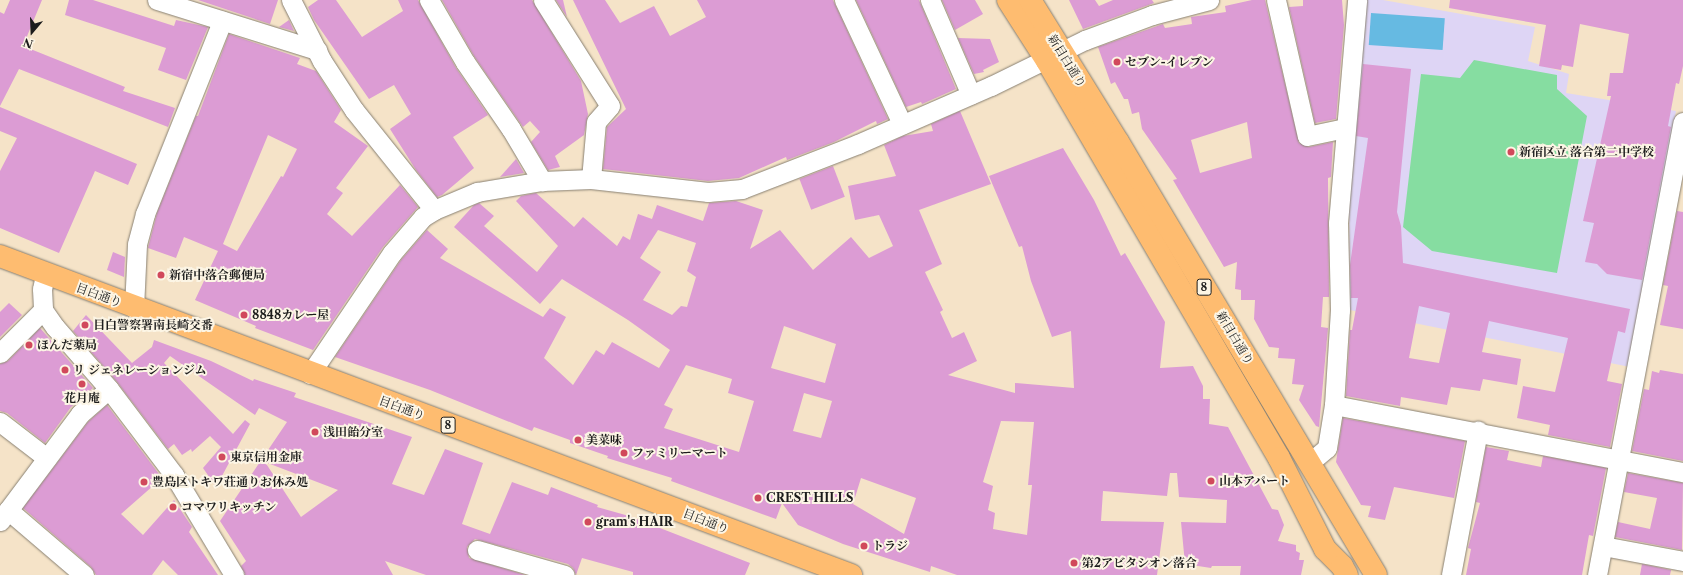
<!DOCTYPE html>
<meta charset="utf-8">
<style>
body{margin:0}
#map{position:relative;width:1683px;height:575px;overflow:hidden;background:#f5e3c8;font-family:"Libre Caslon Text","Noto Serif JP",serif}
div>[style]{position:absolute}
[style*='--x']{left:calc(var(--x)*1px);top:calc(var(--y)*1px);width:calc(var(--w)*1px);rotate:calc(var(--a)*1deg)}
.built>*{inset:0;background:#ded5f5}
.green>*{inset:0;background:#86dda1}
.water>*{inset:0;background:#66bae2;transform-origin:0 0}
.building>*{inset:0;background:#dc9cd4;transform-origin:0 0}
.roads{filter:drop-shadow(0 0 1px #888072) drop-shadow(0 0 1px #888072)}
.minor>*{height:19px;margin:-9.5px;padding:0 9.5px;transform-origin:9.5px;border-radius:9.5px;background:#fff}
.major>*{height:22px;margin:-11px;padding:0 11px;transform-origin:11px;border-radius:11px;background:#febc70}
.dots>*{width:11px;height:11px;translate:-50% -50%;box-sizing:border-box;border:2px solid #fcf5e5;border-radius:50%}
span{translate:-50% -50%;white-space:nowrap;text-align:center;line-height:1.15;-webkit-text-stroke:4px #fcf5e5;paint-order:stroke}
.shield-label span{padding:1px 3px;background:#fcf5e5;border:1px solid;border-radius:3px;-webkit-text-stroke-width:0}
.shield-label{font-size:11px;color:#1c1c1c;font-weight:700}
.street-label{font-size:12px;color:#1c1c1c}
.poi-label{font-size:12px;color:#1c1c1c;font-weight:700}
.left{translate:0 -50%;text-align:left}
.north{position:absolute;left:12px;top:12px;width:40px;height:40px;-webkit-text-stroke:3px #fcf5e5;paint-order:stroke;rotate:199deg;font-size:11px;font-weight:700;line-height:16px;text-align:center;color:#1c1c1c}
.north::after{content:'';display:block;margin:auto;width:14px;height:18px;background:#1c1c1c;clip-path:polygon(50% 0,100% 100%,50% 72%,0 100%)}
</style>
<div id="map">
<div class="built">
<i style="clip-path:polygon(1367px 0,1383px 0,1535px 27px,1528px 61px,1569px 74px,1566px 93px,1676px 111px,1630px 367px,1350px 310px,1349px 194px)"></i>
</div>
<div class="green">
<i style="clip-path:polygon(1474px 60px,1557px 75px,1557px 89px,1587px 116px,1557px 273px,1432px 251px,1403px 227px,1421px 74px,1460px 78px)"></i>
</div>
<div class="water">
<i style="left:1371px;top:13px;width:74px;height:32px;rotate:4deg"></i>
</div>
<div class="building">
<i style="clip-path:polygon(10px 0,42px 0,23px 46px,125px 87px,123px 91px,175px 108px,168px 127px,19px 69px,0 106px,0 12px,4px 14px)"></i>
<i style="clip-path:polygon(69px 0,93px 0,174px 26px,176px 20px,208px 27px,186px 80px,158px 70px,166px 48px,65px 15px)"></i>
<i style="clip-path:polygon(198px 0,278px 0,270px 24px)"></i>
<i style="clip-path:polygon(318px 0,336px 0,362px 37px,403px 11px,398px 0,418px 0,456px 68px,488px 115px,453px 137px,474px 168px,442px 195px,437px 197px,416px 170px,390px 129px,411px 114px,394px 85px,369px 99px,314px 20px,308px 7px)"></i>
<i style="clip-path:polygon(442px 0,532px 0,581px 81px,588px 114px,584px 135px,555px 156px,560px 167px,548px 170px,531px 142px,540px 132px,530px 121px,523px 127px,474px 56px)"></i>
<i style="clip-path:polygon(556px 0,563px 0,567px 17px)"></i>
<i style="clip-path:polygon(573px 0,605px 0,620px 23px,654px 6px,670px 36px,706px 17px,697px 0,833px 0,888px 119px,877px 124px,876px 121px,834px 142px,787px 160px,786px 157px,739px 178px,708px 181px,603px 169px,607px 127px,626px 109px)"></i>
<i style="clip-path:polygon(856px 0,919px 0,956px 89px,922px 104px,921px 102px,906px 107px)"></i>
<i style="clip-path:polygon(942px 0,975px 0,983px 14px,955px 30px)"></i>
<i style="clip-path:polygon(1069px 0,1095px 0,1099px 6px,1113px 0,1152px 0,1154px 3px,1083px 29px)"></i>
<i style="clip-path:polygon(evenodd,1252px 0,1265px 0,1299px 143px,1309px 147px,1333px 142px,1331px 177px,1328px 178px,1329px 297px,1323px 297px,1321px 327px,1328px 328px,1319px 427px,1316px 426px,1299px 400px,1304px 385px,1292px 384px,1295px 359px,1278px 358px,1279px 348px,1269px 347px,1254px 319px,1255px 300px,1241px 300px,1241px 290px,1235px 289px,1237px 262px,1224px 267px,1173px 180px,1177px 179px,1142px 129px,1139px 112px,1132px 114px,1128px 99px,1124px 99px,1115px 82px,1111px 84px,1098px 47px,1163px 24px,1165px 28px,1192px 24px,1191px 17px,1226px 12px,1225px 6px,1252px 0,1247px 122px,1252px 158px,1200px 173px,1191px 140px,1247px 122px)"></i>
<i style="clip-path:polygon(1303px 0,1342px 0,1344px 25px,1336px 119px,1315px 123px,1289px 7px,1303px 6px)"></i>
<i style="clip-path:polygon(1450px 0,1683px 0,1683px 66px,1679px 84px,1676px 83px,1668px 126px,1671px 127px,1642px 280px,1607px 274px,1597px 264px,1585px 262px,1594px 223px,1583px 221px,1611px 96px,1607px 96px,1610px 73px,1623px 73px,1629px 34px,1580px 24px,1573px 67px,1562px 65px,1561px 70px,1539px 66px,1546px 25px,1449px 8px)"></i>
<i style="clip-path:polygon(289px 20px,294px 31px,279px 27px)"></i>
<i style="clip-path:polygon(evenodd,229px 34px,300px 58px,297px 64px,316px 71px,341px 110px,334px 122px,368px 146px,336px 188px,343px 193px,327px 214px,352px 236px,400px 185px,418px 207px,383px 247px,313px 350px,255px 328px,256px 326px,195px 300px,218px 251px,184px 237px,176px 258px,148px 248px,157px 213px,196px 116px,198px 116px,229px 34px,268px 135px,297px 149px,283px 177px,281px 176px,237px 251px,223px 244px,268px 135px)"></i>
<i style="clip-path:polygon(958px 38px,990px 39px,999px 62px,983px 70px,984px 72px,974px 74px)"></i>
<i style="clip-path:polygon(evenodd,1363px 64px,1411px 69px,1397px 212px,1401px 226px,1403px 263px,1630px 309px,1625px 333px,1618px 331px,1607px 381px,1622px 384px,1610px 447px,1548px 435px,1550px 425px,1517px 418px,1523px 386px,1555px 392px,1568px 338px,1489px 321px,1482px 352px,1521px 359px,1517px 385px,1483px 379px,1480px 391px,1451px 387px,1447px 405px,1401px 397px,1400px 406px,1346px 396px,1350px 330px,1352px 330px,1358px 298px,1351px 298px,1350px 265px,1368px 138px,1356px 136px,1363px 64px,1419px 306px,1450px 313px,1439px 363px,1409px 358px,1419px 306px)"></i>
<i style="clip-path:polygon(0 107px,137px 164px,128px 185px,95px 171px,59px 253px,0 228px,0 171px,17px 138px,0 131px)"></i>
<i style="clip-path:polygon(evenodd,960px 111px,991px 184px,919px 210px,942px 264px,925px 272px,943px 310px,940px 312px,952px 338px,964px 332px,977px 361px,948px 375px,1015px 393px,1015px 383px,1074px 388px,1071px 331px,1052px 337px,1031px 281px,1022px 246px,1019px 247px,989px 176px,1063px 148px,1094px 200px,1121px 256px,1125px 253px,1165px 322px,1160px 368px,1193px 366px,1203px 386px,1203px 399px,1210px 399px,1209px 424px,1228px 427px,1272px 509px,1278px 510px,1284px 525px,1278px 541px,1296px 545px,1296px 551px,1300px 553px,1299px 560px,1304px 560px,1301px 575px,1240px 575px,1241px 566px,1212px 566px,1211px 568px,1185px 564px,1181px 522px,1226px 523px,1227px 500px,1179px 497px,1177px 473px,1170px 473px,1167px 496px,1103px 491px,1101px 521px,1164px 522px,1157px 575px,957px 575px,931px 566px,930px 572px,843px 544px,798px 525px,782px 503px,776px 519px,671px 481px,672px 478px,607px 458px,608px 456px,570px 443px,570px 440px,534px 427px,532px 431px,430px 390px,335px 357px,401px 260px,427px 230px,448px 249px,440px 258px,543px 317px,550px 308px,566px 317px,544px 358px,573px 385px,596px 350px,604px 355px,612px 342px,659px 368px,670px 350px,628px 320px,562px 279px,540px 304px,454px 227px,474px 205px,479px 203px,494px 216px,484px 226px,537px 272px,558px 246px,516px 201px,521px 196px,536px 193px,574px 227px,583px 217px,617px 246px,623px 236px,630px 240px,638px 214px,652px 219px,657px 205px,703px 221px,709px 203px,736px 201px,763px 210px,750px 249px,780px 230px,813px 270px,851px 237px,869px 258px,893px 246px,879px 215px,855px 220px,848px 186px,896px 176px,884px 145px,903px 136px,933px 131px,931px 124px,960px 111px,658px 230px,696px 243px,687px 271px,696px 277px,687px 307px,681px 306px,672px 315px,643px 300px,661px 272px,640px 258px,658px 230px,960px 111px,784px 326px,836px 344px,825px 383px,771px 368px,784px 326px,960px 111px,686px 365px,732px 379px,728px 393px,754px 401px,739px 452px,664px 428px,673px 409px,664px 405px,686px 365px,960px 111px,804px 393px,832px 401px,821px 438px,793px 431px,804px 393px,960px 111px,1001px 421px,1034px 422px,1028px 485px,1032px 485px,1027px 535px,993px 529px,995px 513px,988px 510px,993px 486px,983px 482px,1001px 421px,960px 111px,861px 478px,916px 498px,904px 534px,853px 504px,861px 478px)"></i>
<i style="clip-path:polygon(516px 159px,524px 173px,500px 177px)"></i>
<i style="left:833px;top:166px;width:33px;height:36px;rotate:69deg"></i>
<i style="clip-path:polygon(1677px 211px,1683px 212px,1683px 329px,1660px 325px,1668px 286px,1663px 285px)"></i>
<i style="clip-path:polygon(113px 252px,125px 257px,124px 277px,107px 270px)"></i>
<i style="clip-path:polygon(9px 303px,22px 315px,0 337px,0 312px)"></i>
<i style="clip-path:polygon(evenodd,86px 315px,132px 363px,152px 347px,154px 340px,211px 361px,253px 381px,254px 379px,296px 393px,294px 397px,412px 437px,392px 484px,424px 495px,445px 449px,483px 463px,462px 524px,490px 534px,512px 482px,548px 495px,551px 487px,598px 505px,597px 507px,629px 516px,750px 563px,745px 575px,633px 575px,633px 572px,582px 558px,576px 575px,573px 568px,568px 564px,475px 539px,467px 547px,469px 558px,525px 575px,426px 575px,385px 561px,393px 575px,245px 575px,241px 566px,246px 561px,220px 521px,287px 422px,259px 408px,255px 415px,170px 356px,164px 363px,233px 434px,245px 420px,250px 424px,216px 487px,203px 468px,221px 447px,210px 436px,192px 452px,191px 449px,182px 455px,174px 444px,168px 449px,117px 382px,73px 331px,86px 315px,265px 462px,338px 490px,301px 517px,265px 462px)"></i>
<i style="clip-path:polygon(40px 328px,93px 388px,71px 407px,45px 443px,7px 413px,0 411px,0 364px,8px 361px)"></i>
<i style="clip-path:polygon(1660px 370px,1683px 374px,1683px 461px,1632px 451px,1644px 389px,1649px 390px,1652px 371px,1659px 373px)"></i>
<i style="clip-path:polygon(107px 405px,162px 478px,121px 514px,143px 535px,174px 500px,192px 527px,189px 532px,218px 575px,178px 575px,163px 560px,152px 575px,96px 575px,91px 567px,23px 508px,88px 422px)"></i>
<i style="clip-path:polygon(1343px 418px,1465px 441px,1454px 498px,1394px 487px,1385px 520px,1368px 517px,1371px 506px,1361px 505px,1336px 462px)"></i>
<i style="clip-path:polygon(1486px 447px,1509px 451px,1507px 460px,1541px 467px,1543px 456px,1606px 468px,1593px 536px,1589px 535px,1582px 575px,1466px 575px,1471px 549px,1468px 548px,1480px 503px,1476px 502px)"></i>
<i style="clip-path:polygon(1628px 473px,1683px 483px,1682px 550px,1615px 537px,1618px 522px,1650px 529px,1657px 498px,1624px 492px)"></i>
<i style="clip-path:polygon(1642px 564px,1671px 570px,1670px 575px,1640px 575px)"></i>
</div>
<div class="roads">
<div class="minor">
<i style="--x:157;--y:0;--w:168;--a:17.4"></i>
<i style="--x:291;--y:0;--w:68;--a:63.1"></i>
<i style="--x:322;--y:61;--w:59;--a:56.9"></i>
<i style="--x:354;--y:110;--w:128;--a:51.3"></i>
<i style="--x:429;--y:0;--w:72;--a:59.9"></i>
<i style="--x:465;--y:62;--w:81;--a:55.5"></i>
<i style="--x:511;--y:129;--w:61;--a:59.2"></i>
<i style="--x:543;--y:0;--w:125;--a:57.7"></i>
<i style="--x:610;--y:106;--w:21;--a:131"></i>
<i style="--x:596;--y:122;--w:57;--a:95"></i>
<i style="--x:844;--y:0;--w:137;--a:64.9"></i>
<i style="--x:930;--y:0;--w:103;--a:66.7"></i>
<i style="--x:1276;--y:0;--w:139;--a:77.2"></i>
<i style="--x:1307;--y:136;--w:40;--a:-12"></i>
<i style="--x:45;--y:275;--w:14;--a:102"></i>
<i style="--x:42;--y:289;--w:21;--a:87"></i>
<i style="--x:43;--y:310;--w:21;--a:55"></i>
<i style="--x:55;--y:327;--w:82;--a:48.9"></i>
<i style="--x:109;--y:389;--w:108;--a:52.9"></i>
<i style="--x:174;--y:475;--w:117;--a:59"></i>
<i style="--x:134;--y:308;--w:64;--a:-87.3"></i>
<i style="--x:137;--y:244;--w:31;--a:-75"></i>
<i style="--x:145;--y:214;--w:208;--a:-68.2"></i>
<i style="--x:0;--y:353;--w:61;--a:-45"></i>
<i style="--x:310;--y:374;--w:146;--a:-55.9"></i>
<i style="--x:392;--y:253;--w:48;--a:-49.3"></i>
<i style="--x:423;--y:217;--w:13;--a:-32"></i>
<i style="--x:434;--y:210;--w:47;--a:-22.7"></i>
<i style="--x:477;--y:192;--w:66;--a:-9.6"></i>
<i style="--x:542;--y:181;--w:49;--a:-2.3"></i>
<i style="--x:591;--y:179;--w:118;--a:6.3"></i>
<i style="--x:708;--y:192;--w:34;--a:-5"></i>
<i style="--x:742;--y:189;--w:124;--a:-21.2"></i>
<i style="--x:858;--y:144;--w:145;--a:-23.6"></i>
<i style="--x:991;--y:86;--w:105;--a:-26.1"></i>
<i style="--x:1085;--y:40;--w:72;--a:-20.5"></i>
<i style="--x:1152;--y:15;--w:59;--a:-14.7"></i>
<i style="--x:1334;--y:405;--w:355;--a:10.9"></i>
<i style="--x:0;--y:422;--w:59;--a:37.5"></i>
<i style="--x:1309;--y:463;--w:23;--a:-40"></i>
<i style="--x:1327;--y:448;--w:44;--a:-80.8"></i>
<i style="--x:1334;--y:405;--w:95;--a:-86.4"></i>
<i style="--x:1340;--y:310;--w:87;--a:-91.3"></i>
<i style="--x:1338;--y:223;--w:224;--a:-85.1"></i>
<i style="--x:8;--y:510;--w:100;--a:40.5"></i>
<i style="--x:0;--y:521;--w:134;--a:-53.2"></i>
<i style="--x:80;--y:414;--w:38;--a:-41"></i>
<i style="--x:1603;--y:546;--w:81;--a:10.6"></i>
<i style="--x:477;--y:550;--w:91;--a:15.9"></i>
<i style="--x:1451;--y:575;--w:147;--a:-79.4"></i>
<i style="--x:1597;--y:575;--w:461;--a:-79.3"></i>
</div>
<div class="major">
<i style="--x:1008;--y:0;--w:72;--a:57.4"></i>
<i style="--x:1047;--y:61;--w:460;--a:59.7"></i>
<i style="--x:1279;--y:458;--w:102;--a:63.2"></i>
<i style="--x:1325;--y:549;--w:24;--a:45"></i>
<i style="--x:1342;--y:566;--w:10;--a:61"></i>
<i style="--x:1030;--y:0;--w:167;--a:58.2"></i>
<i style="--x:1118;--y:142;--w:504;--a:59.21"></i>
<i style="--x:0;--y:256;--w:909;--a:20.55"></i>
</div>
</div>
<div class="dots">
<i style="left:1117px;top:62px;background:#d1495b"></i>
<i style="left:1511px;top:152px;background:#d1495b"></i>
<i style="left:161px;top:275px;background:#d1495b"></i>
<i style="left:244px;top:315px;background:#d1495b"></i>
<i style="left:85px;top:325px;background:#d1495b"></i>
<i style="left:29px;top:345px;background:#d1495b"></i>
<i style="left:65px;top:370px;background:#d1495b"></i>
<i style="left:82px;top:384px;background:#d1495b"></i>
<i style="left:315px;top:432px;background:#d1495b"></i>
<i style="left:578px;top:440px;background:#d1495b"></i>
<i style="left:624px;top:453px;background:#d1495b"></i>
<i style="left:222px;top:457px;background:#d1495b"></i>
<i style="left:1211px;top:481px;background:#d1495b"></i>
<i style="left:144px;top:482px;background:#d1495b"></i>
<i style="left:758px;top:498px;background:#d1495b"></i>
<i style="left:173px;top:507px;background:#d1495b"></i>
<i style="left:588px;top:522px;background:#d1495b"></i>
<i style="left:864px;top:546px;background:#d1495b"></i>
<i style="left:1074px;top:563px;background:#d1495b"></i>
</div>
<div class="shield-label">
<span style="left:1204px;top:287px">8</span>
<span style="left:448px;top:425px">8</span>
</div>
<div class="street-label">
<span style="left:1067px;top:61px;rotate:58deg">新目白通り</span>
<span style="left:99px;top:295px;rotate:20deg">目白通り</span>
<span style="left:1235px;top:338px;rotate:59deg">新目白通り</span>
<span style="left:402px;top:408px;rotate:20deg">目白通り</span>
<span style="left:706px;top:521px;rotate:21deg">目白通り</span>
</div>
<div class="poi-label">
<span class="left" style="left:1125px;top:62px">セブン-イレブン</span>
<span class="left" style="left:1519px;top:152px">新宿区立 落合第二中学校</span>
<span class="left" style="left:169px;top:275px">新宿中落合郵便局</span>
<span class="left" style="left:252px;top:315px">8848カレー屋</span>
<span class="left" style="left:93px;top:325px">目白警察署南長崎交番</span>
<span class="left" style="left:37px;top:345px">ほんだ薬局</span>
<span class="left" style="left:73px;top:370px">リ ジェネレーションジム</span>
<span style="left:82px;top:398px">花月庵</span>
<span class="left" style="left:323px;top:432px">浅田飴分室</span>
<span class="left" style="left:586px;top:440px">美菜味</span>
<span class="left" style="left:632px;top:453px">ファミリーマート</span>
<span class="left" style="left:230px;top:457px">東京信用金庫</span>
<span class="left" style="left:1219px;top:481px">山本アパート</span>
<span class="left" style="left:152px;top:482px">豊島区トキワ荘通りお休み処</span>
<span class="left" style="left:766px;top:498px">CREST HILLS</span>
<span class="left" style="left:181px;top:507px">コマワリキッチン</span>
<span class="left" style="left:596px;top:522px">gram's HAIR</span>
<span class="left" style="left:872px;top:546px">トラジ</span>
<span class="left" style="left:1082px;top:563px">第2アビタシオン落合</span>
</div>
<div class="north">N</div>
</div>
